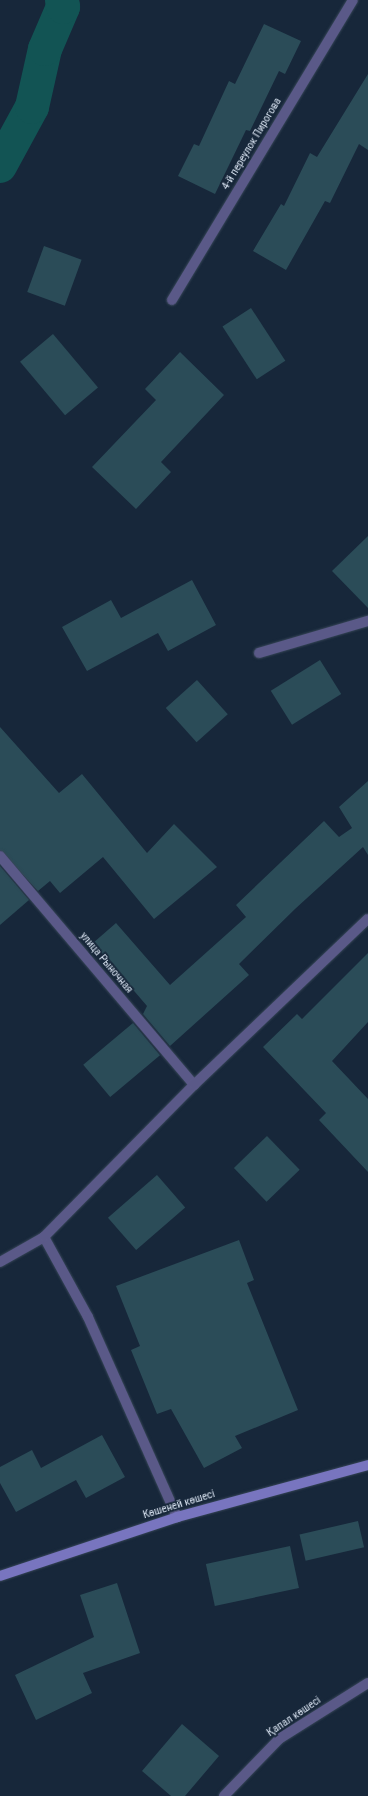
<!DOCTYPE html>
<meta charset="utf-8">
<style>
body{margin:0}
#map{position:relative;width:368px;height:1796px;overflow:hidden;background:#17273a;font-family:"Roboto Condensed",sans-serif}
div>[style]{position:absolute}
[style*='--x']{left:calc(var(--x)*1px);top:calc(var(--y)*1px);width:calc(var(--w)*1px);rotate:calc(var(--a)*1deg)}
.canal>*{height:34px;margin:-17px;padding:0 17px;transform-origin:17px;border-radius:17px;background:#125454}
.building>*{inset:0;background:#2b4c58;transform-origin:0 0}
.roads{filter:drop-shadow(0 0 1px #364557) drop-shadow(0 0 1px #364557)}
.service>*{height:10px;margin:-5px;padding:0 5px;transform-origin:5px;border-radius:5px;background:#5a5988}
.minor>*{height:10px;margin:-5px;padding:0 5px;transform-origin:5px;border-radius:5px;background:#5a5988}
.secondary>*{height:10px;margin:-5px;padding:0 5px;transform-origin:5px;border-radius:5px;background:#7875bf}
span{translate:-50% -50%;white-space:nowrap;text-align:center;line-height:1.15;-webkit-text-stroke:3.5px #17273a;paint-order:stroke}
.street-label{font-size:11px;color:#d9e3f1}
</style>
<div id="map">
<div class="canal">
<i style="--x:0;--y:166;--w:67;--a:-61.5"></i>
<i style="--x:32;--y:107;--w:59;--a:-77.4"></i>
<i style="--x:45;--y:49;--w:46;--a:-66.8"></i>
<i style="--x:63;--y:7;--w:7;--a:-98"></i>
</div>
<div class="building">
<i style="clip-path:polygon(264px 24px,301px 41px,285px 74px,279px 71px,250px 131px,246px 130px,215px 194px,178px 176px,194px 144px,199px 146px,229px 81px,235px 84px)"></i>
<i style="clip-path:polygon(368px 74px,368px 150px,359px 144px,330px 203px,325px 201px,286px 270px,253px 251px,281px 204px,284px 206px,310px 153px,317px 157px)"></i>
<i style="left:44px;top:246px;width:40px;height:49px;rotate:20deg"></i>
<i style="left:251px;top:308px;width:63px;height:34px;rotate:57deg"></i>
<i style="left:53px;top:334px;width:70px;height:43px;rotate:50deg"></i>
<i style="clip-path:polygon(180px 352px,224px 395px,161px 462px,171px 472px,136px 509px,92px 467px,156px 400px,145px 389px)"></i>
<i style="clip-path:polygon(368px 536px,368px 608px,332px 571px)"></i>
<i style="clip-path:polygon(192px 580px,216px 625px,168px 651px,158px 633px,87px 671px,62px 627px,111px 600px,121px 618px)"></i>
<i style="left:320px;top:660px;width:40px;height:58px;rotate:58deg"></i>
<i style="left:197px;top:680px;width:46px;height:42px;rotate:48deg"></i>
<i style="clip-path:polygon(0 727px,59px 793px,82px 774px,147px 853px,174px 824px,217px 867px,154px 919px,103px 857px,60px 893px,50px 881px,38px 891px,0 850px)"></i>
<i style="clip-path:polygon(368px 781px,368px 855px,363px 847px,295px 909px,239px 964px,249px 975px,170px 1046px,143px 1014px,147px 1006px,93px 943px,116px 923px,170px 985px,246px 917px,236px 905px,324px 821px,339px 837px,352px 828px,339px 807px)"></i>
<i style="clip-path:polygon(0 866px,29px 900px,0 925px)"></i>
<i style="clip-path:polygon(368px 953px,368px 1022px,332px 1061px,368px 1099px,368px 1172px,319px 1120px,326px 1113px,263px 1047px,297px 1014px,302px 1019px)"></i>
<i style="left:133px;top:1023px;width:42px;height:65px;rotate:50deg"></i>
<i style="left:267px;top:1136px;width:47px;height:46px;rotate:46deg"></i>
<i style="left:157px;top:1175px;width:43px;height:65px;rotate:49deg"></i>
<i style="clip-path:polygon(239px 1240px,254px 1280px,247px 1283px,298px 1410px,235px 1436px,242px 1448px,204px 1468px,171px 1409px,157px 1414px,131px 1350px,140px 1346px,116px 1286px)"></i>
<i style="clip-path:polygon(102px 1435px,125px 1477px,86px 1498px,76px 1480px,16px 1512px,0 1483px,0 1467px,32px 1450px,41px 1468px)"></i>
<i style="left:358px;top:1521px;width:27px;height:60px;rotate:77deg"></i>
<i style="left:290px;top:1546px;width:43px;height:86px;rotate:78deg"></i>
<i style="clip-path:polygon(117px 1583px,140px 1653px,83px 1673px,92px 1693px,36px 1720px,15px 1675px,94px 1637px,80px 1595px)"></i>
<i style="clip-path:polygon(182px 1724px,219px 1756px,185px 1796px,171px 1796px,142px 1771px)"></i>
</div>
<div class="roads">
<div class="service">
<i style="--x:259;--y:653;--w:114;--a:-16.4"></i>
</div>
<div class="minor">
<i style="--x:172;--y:300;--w:350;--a:-58.9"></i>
<i style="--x:0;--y:856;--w:300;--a:49.7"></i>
<i style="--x:44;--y:1237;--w:91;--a:61.2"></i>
<i style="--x:88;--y:1317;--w:219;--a:66"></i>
<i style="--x:0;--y:1262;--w:51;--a:-29.6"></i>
<i style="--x:44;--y:1237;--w:214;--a:-45.4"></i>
<i style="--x:194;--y:1085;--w:240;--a:-43.7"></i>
<i style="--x:224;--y:1796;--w:79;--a:-46"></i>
<i style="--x:279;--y:1739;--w:105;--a:-32.2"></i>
</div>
<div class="secondary">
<i style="--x:0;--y:1576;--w:187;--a:-18.4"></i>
<i style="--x:177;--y:1517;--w:198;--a:-15.2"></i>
</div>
</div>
<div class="street-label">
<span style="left:252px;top:144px;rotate:-59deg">4-й переулок Пирогова</span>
<span style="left:106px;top:963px;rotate:50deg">улица Рыночная</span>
<span style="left:179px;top:1505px;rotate:-17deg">Көшеней көшесі</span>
<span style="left:294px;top:1717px;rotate:-34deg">Қапал көшесі</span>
</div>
</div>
